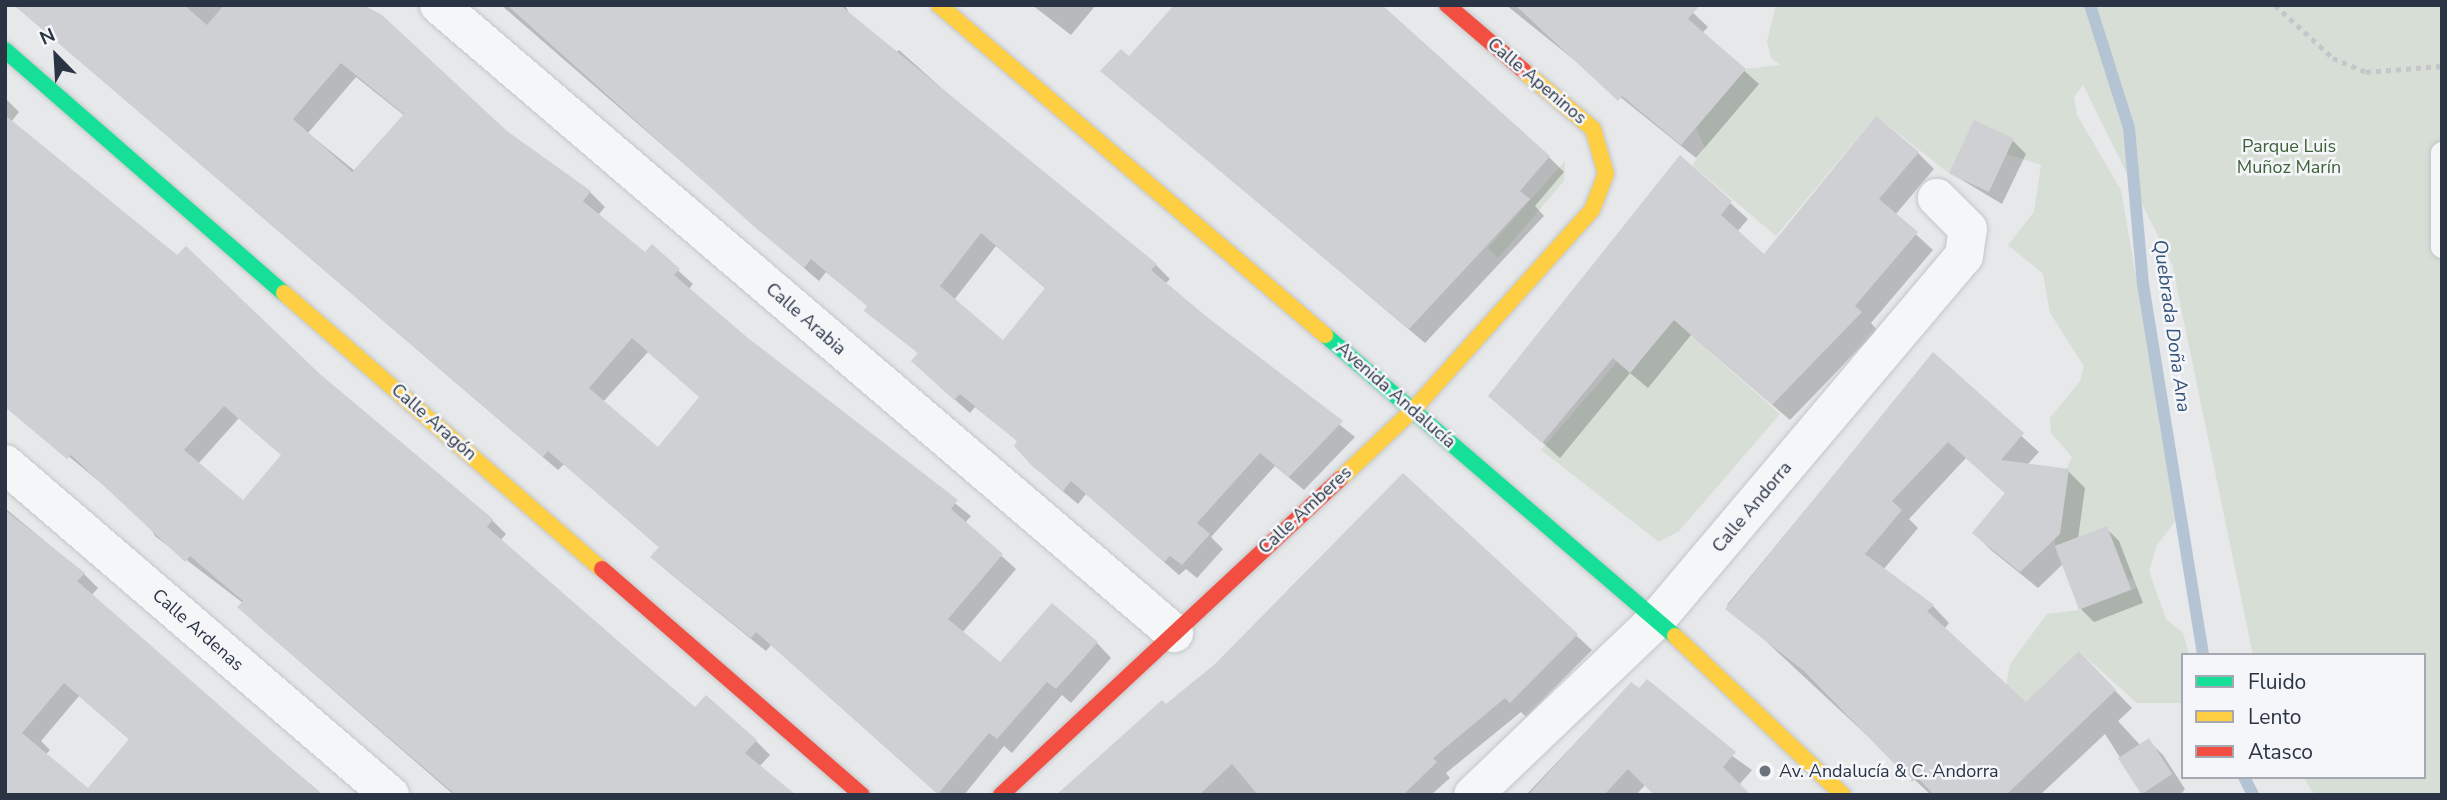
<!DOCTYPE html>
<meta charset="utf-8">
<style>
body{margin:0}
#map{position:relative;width:2447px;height:800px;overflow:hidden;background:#e6e8ea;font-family:"Nunito Sans",sans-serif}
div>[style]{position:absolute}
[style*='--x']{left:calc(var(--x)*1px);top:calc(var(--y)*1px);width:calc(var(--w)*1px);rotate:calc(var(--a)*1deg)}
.green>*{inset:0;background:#d6ded6}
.shadow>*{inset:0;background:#0003}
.stream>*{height:12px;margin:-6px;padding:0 6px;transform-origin:6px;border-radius:6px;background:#b4c4d5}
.building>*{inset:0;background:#ced0d3;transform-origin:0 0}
.path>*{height:4.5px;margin-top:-2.25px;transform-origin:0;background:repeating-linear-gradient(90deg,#c5c6ca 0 5px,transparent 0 10px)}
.roads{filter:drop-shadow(0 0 2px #c4c6c8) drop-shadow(0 0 2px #c4c6c8)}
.lane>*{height:23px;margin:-11.5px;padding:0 11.5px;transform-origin:11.5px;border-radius:11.5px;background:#f5f6f7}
.street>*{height:38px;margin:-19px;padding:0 19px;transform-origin:19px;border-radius:19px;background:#f5f6f7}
.fast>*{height:16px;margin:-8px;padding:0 8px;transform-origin:8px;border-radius:8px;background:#16e098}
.slow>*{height:16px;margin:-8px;padding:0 8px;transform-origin:8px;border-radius:8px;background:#ffcf43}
.jam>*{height:16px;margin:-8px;padding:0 8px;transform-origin:8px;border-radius:8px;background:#f24e42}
.dots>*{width:19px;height:19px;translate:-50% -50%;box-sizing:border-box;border:4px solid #f4f6f9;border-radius:50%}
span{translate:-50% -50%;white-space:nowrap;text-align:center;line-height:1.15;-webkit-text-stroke:5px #f4f6f9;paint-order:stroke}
.street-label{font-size:18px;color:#2b3445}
.park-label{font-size:18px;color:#3f6138}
.poi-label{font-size:18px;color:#2b3445}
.left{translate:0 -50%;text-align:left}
.water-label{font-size:19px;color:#34527a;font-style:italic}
.frame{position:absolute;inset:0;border:7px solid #2b3445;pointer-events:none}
.legend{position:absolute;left:2181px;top:653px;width:245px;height:126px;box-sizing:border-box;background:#f4f6f9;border:2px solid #a4a8b1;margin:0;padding:9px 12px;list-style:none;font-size:21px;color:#2b3445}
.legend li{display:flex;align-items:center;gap:14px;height:35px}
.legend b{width:35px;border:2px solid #a4a8b1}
.north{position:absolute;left:21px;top:21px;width:70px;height:70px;-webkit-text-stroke:5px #f4f6f9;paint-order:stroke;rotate:336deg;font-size:19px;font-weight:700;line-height:28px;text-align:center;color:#2b3445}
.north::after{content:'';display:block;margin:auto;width:24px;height:32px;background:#2b3445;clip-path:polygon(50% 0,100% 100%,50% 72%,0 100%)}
</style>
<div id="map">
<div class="green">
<i style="clip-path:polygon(1776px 5px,2442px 5px,2442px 795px,2315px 795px,2303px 777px,2424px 777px,2424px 655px,2253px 655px,2172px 264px,2083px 85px,2074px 97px,2077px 115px,2121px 190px,2146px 335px,2175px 521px,2157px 545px,2149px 571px,2166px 619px,2183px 633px,2189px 655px,2183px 655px,2183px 703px,2137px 703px,2079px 651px,2021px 708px,2005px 691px,2010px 664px,2047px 614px,2079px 610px,2137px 588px,2133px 578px,2127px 580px,2107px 527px,2055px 546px,2057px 488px,2072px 457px,2051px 433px,2050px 418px,2080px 381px,2084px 366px,2050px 313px,2043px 274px,2008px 245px,2034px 212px,2041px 165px,2007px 154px,1974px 121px,1950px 174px,1876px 116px,1776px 236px,1692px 165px,1705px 148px,1696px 128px,1746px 69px,1781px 65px,1771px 58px,1767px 41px)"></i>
<i style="clip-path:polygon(1565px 161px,1564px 181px,1498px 258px,1488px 248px)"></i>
<i style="clip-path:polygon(1668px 315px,1780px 414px,1679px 531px,1659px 542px,1541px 450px,1617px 362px,1631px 373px,1640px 361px,1633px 355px)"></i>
</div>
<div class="shadow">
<i style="clip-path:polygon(evenodd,14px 5px,365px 5px,506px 133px,590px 192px,605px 207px,598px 215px,645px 255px,652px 247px,693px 284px,688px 290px,747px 339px,971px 516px,965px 523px,1016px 569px,962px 633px,1000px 665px,1097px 643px,1111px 658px,1071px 703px,1062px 695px,1012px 753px,1004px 746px,964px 795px,939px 795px,771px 645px,766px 651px,667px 571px,653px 557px,660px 548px,564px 464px,558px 470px,14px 5px,356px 77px,405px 116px,355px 171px,308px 133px,356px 77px,14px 5px,648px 352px,701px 398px,658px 449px,603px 402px,648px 352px)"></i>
<i style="clip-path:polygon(evenodd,501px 5px,845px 5px,851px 17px,894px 54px,899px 50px,1051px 186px,1156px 265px,1170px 279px,1165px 284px,1206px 318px,1355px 437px,1304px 490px,1275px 466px,1211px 537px,1223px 549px,1197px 578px,1186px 569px,1179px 575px,1086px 494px,1078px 504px,1048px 479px,1019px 442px,975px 407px,970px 413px,927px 375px,919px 354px,869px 307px,826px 272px,819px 281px,501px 5px,996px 246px,1046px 289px,1003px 343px,954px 300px,996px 246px)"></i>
<i style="clip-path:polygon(1032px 5px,1096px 5px,1071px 35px)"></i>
<i style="clip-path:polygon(1506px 5px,1685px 5px,1708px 27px,1702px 33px,1759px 84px,1696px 158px)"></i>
<i style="clip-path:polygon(1130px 58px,1549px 157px,1564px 172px,1535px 206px,1544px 216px,1425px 343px,1102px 71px)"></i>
<i style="clip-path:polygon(evenodd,5px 98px,19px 112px,11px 122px,492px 520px,506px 534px,500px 541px,695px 710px,756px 741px,770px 755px,759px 767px,793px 795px,454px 795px,253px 621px,243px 603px,155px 536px,145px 519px,5px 404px,5px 98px,239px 418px,283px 456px,243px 502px,198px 464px,239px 418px)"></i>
<i style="clip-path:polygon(2013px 141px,2026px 154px,2002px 204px,1952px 174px)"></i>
<i style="clip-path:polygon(1918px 153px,1934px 169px,1895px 215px,1933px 250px,1871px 323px,1877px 330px,1790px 420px,1691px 335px,1648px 388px,1630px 373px,1560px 458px,1490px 396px,1680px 158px,1748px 219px,1737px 232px,1764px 256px)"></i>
<i style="clip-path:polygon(1933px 355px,2039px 452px,2027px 465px,2068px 471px,2085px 488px,2078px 539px,2106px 528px,2119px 541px,2143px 603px,2094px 622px,2081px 609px,2064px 563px,2038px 588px,1991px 550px,1974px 533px,2006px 494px,1966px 458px,1909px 519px,1918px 528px,1883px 570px,1933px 606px,1949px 623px,1944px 629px,2026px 705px,2096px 671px,2132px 708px,2118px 721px,2141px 746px,2149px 741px,2163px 755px,2185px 789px,2180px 795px,2144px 795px,2105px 734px,2040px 795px,1931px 795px,1727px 605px)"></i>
<i style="clip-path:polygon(1403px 475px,1592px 650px,1526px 717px,1521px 712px,1446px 773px,1450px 778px,1431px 795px,1071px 795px,1216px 665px)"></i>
<i style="clip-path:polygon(evenodd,5px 508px,84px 574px,98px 588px,91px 596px,127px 629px,323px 795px,5px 795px,5px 508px,79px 696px,130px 740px,88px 791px,45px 755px,50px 750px,41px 741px,79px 696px)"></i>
<i style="clip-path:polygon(1631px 684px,1752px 770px,1739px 785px,1646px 784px,1636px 795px,1526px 795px)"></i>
</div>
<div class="stream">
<i style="--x:2090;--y:5;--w:129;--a:72.4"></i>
<i style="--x:2129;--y:128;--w:157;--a:84.9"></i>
<i style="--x:2143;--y:284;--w:376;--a:80.8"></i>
<i style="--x:2244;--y:777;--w:20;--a:63"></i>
</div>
<div class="building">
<i style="clip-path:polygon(evenodd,14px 5px,184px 5px,207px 25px,224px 5px,363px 5px,382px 15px,507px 131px,591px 191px,583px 201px,645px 252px,652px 244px,680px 269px,674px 275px,748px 338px,958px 500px,951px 509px,1003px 554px,948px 619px,1000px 662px,1052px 603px,1098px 642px,1056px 689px,1047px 682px,997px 739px,989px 733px,938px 794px,756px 632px,751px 638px,650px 557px,659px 547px,548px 451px,543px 457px,14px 5px,341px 63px,404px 114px,352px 172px,293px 119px,341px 63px,14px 5px,632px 338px,699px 397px,658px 447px,589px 388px,632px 338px)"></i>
<i style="clip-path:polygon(evenodd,507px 5px,840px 5px,1157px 264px,1151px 270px,1207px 317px,1343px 421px,1289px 477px,1260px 453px,1197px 523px,1210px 534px,1182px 565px,1170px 556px,1164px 562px,1071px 481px,1063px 491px,1031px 465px,1014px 446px,1017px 441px,960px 394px,954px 400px,911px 361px,918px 353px,864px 311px,867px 306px,811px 259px,804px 268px,758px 230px,507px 5px,981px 233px,1045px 288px,1003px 340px,940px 286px,981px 233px)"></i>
<i style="clip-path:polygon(1174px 5px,1382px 5px,1550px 156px,1520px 191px,1530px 199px,1409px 329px,1100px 71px,1121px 49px,1129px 56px)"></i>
<i style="clip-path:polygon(1515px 5px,1700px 5px,1688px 19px,1746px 69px,1681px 145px,1622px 96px,1618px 101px)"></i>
<i style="clip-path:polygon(evenodd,5px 115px,177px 255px,186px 246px,321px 375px,493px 519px,487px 527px,640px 660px,695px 707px,706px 695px,757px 740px,745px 753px,796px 795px,456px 795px,274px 639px,237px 607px,243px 601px,190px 556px,185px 562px,71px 455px,67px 459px,5px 407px,5px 115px,224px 406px,281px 455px,243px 500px,184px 450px,224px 406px)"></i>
<i style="clip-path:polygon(1876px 116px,1919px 152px,1879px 199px,1918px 232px,1855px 306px,1862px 312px,1772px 405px,1674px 320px,1630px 373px,1613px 358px,1542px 443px,1488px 396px,1680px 155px,1732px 201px,1721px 215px,1764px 254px)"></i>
<i style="left:1974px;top:120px;width:44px;height:59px;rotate:25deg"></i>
<i style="clip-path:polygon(1933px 352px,2024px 433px,2001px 460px,2069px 469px,2060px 534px,2020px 572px,1972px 533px,2005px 493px,1948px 442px,1892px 501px,1902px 510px,1865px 554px,1934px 605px,1927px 611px,2026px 702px,2079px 651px,2116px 690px,2006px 795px,1934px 795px,1917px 777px,1912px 782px,1804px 671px,1725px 609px)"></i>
<i style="clip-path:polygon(1403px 473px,1578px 634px,1510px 703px,1505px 698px,1433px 758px,1437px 762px,1403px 795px,1258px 795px,1232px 764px,1199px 795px,1056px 795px,1162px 700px,1166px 704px,1215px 664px)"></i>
<i style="clip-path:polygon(evenodd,5px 510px,85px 573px,77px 581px,322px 795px,5px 795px,5px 510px,64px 683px,129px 739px,88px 788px,22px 733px,64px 683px)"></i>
<i style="left:2107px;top:526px;width:68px;height:56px;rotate:69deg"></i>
<i style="clip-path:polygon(1647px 679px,1736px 752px,1723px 767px,1751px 795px,1654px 795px,1628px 769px,1604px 795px,1528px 795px,1631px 682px,1639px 688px)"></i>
<i style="left:2149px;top:738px;width:43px;height:37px;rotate:57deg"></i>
</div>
<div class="path">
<i style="--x:2275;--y:5;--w:79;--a:42.4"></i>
<i style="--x:2333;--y:58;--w:36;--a:23"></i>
<i style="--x:2366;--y:72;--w:76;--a:-4.5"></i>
</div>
<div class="roads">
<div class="lane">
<i style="--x:2442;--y:153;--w:93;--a:90"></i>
</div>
<div class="street">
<i style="--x:439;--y:5;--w:967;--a:40.51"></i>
<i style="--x:5;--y:464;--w:508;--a:40.69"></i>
<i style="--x:1473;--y:795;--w:255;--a:-43.7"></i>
<i style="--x:1657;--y:619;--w:475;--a:-49.8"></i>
<i style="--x:1964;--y:256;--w:27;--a:-82"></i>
<i style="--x:1968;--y:229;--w:44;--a:-135"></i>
</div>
<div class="fast">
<i style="--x:5;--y:50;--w:370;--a:41.1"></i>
<i style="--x:1325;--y:335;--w:462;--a:40.7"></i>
</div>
<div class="slow">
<i style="--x:939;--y:5;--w:508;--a:40.53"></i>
<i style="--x:284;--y:293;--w:421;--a:41"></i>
<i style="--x:1340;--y:479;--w:100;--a:-43.4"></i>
<i style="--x:1413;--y:410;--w:268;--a:-48.2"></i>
<i style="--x:1592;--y:210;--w:39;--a:-69"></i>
<i style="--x:1606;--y:174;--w:47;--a:-106.1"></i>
<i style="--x:1593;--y:129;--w:90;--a:-140"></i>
<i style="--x:1675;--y:636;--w:231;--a:43.4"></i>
</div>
<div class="jam">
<i style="--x:1447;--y:5;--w:101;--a:40.6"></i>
<i style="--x:602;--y:569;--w:344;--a:41"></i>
<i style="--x:1001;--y:795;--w:463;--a:-43"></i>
</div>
</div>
<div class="dots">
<i style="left:1765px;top:771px;background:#6c737f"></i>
</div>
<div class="street-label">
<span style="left:1537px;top:81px;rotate:40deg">Calle Apeninos</span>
<span style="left:806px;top:319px;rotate:41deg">Calle Arabia</span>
<span style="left:1396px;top:395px;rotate:41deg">Avenida Andalucía</span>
<span style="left:434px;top:422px;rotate:41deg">Calle Aragón</span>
<span style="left:1752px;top:507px;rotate:-50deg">Calle Andorra</span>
<span style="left:1305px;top:510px;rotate:-43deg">Calle Amberes</span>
<span style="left:198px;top:630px;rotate:41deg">Calle Ardenas</span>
</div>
<div class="park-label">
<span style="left:2289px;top:157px">Parque Luis<br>Muñoz Marín</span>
</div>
<div class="poi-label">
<span class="left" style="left:1779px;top:771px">Av. Andalucía &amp; C. Andorra</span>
</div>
<div class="water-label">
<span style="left:2171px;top:326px;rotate:82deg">Quebrada Doña Ana</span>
</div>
<div class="frame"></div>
<ul class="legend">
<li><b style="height:9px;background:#16e098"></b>Fluido</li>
<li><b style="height:9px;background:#ffcf43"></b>Lento</li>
<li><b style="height:9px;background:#f24e42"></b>Atasco</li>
</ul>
<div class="north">N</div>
</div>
